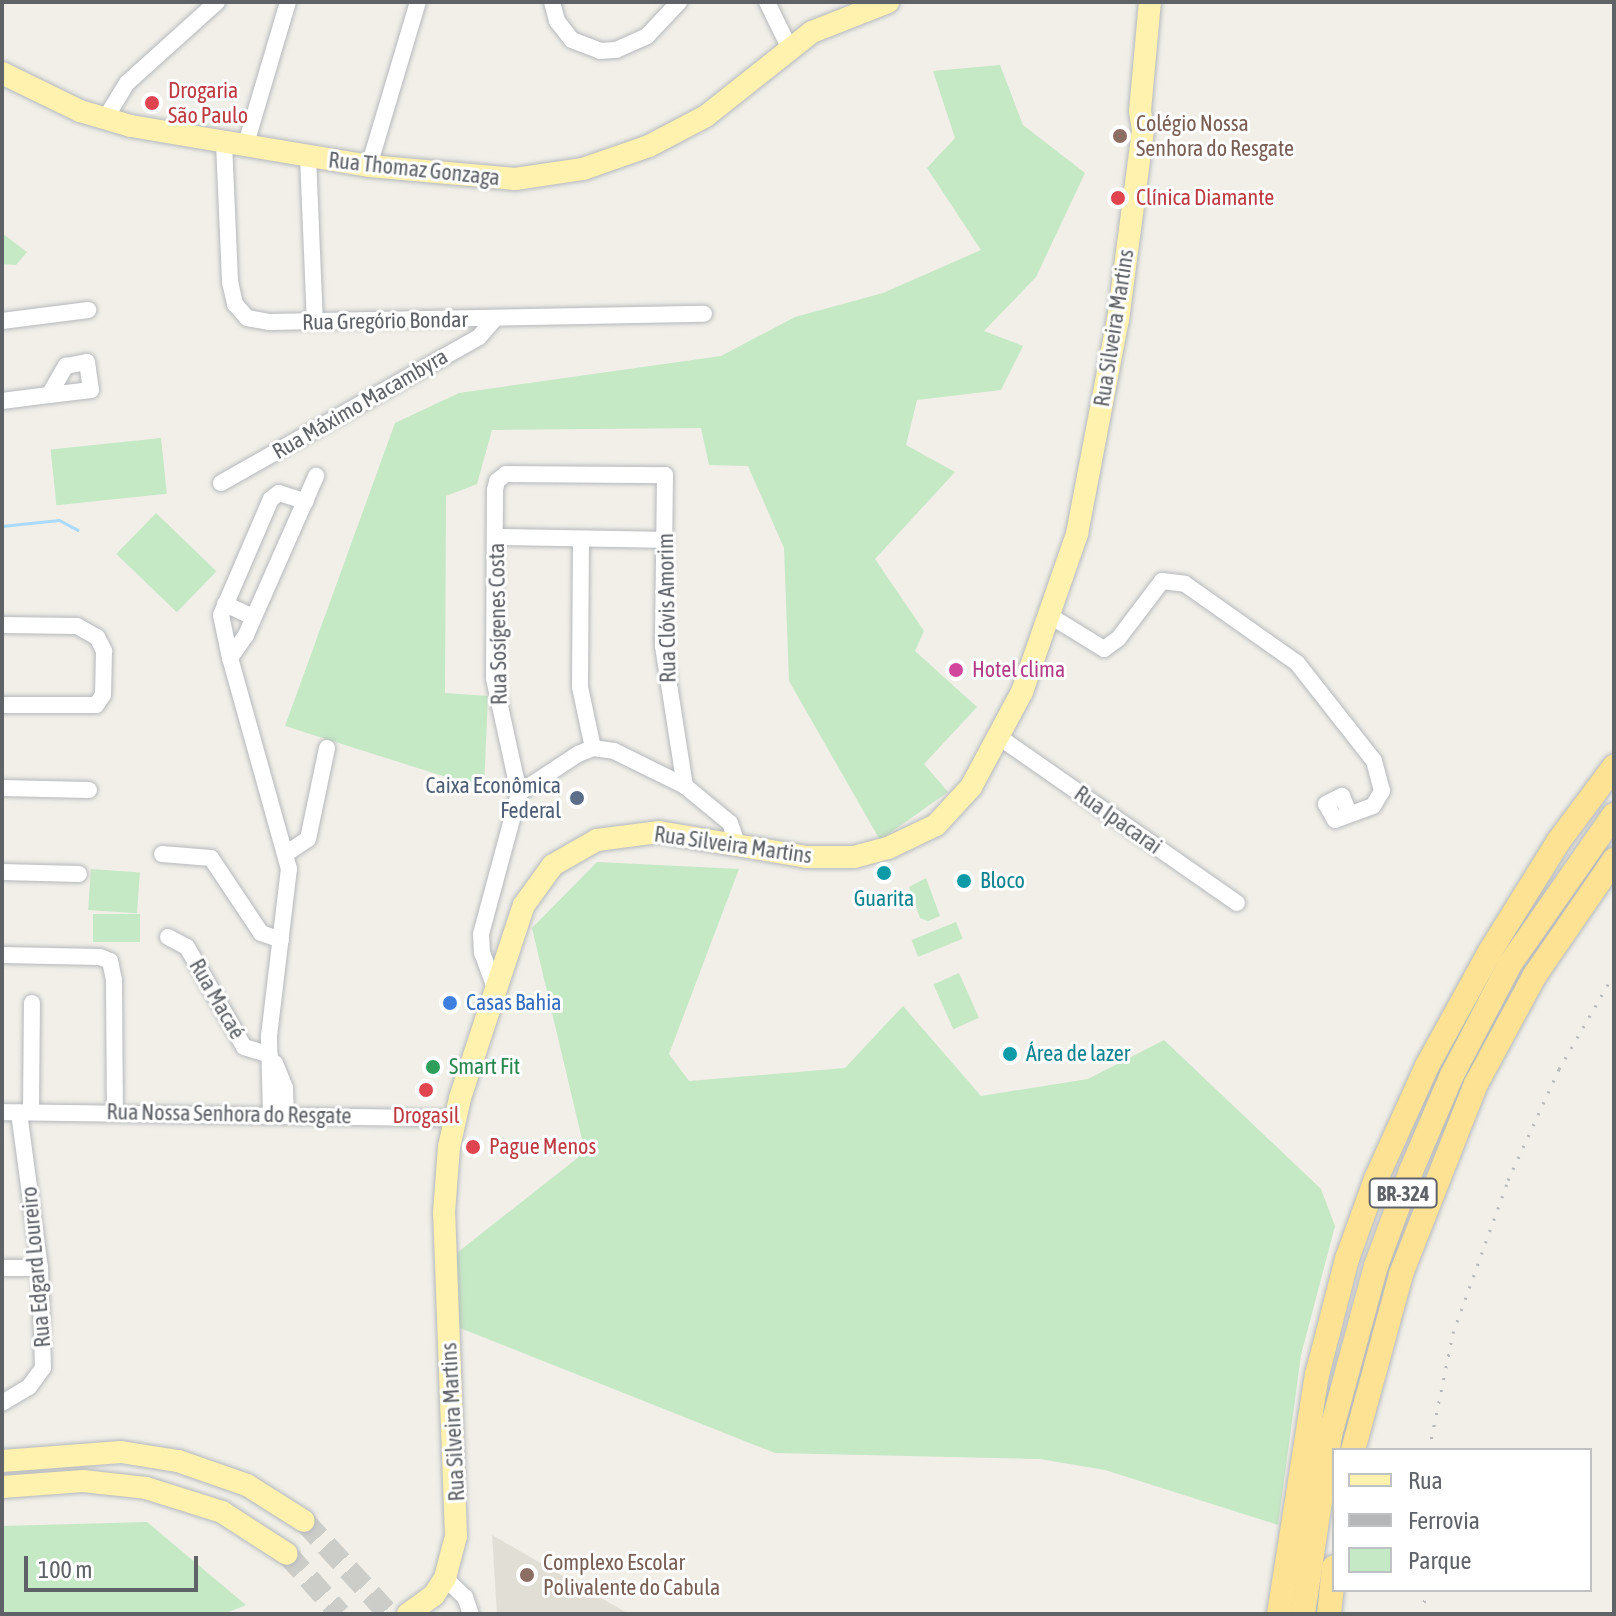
<!DOCTYPE html>
<meta charset="utf-8">
<style>
body{margin:0}
#map{position:relative;width:1616px;height:1616px;overflow:hidden;background:#f1efe8;font-family:"Asap Condensed",sans-serif}
div>[style]{position:absolute}
[style*='--x']{left:calc(var(--x)*1px);top:calc(var(--y)*1px);width:calc(var(--w)*1px);rotate:calc(var(--a)*1deg)}
.education>*{inset:0;background:#e1ded6}
.green>*{inset:0;background:#c5e8c5;transform-origin:0 0}
.stream>*{height:3px;margin:-1.5px;padding:0 1.5px;transform-origin:1.5px;border-radius:1.5px;background:#aadaff}
.major-tunnel>*{height:22px;margin-top:-11px;transform-origin:0;background:repeating-linear-gradient(90deg,#ccccc8 0 22px,transparent 0 33px)}
.roads{filter:drop-shadow(0 0 2px #b5b8bc) drop-shadow(0 0 2px #b5b8bc)}
.minor>*{height:16px;margin:-8px;padding:0 8px;transform-origin:8px;border-radius:8px;background:#fff}
.major>*{height:22px;margin:-11px;padding:0 11px;transform-origin:11px;border-radius:11px;background:#fff2af}
.highway>*{height:24px;margin:-12px;padding:0 12px;transform-origin:12px;border-radius:12px;background:#fde293}
.rail>*{height:3px;margin-top:-1.5px;transform-origin:0;background:repeating-linear-gradient(90deg,#b6b7b8 0 2px,transparent 0 12px)}
.dots>*{width:22px;height:22px;translate:-50% -50%;box-sizing:border-box;border:4px solid #fff;border-radius:50%}
span{translate:-50% -50%;white-space:nowrap;text-align:center;line-height:1.15;-webkit-text-stroke:6px #fff;paint-order:stroke}
.shield-label span{padding:2px 6px;background:#fff;border:2px solid;border-radius:6px;-webkit-text-stroke-width:0}
.shield-label{font-size:20px;color:#5f6368;font-weight:700}
.health-label{font-size:22px;color:#be3a42}
.left{translate:0 -50%;text-align:left}
.education-label{font-size:22px;color:#785e54}
.street-label{font-size:22px;color:#5f6368}
.hotel-label{font-size:22px;color:#b23c85}
.service-label{font-size:22px;color:#4e5e75}
.right{translate:-100% -50%;text-align:right}
.culture-label{font-size:22px;color:#0d838f}
.shop-label{font-size:22px;color:#366cbe}
.leisure-label{font-size:22px;color:#27864d}
.frame{position:absolute;inset:0;border:4px solid #5f6368;pointer-events:none}
.legend{position:absolute;left:1332px;top:1448px;width:260px;height:144px;box-sizing:border-box;background:#fff;border:2px solid #bfc1c3;margin:0;padding:10px 14px;list-style:none;font-size:24px;color:#5f6368}
.legend li{display:flex;align-items:center;gap:16px;height:40px}
.legend b{width:40px;border:2px solid #bfc1c3}
.scale{position:absolute;left:24px;top:1556px;width:174px;height:36px;box-sizing:border-box;border:4px solid #5f6368;border-top:0;padding-left:10px;font-size:24px;line-height:28px;white-space:nowrap;color:#5f6368;-webkit-text-stroke:6px #fff;paint-order:stroke}
</style>
<div id="map">
<div class="education">
<i style="clip-path:polygon(492px 1535px,629px 1614px,497px 1614px)"></i>
</div>
<div class="green">
<i style="clip-path:polygon(1000px 65px,1023px 125px,1085px 173px,1036px 277px,984px 331px,1023px 346px,1001px 390px,917px 400px,906px 445px,955px 472px,875px 559px,924px 631px,915px 651px,977px 707px,924px 764px,948px 792px,880px 840px,789px 681px,784px 548px,748px 466px,709px 465px,701px 428px,492px 430px,477px 484px,446px 496px,445px 693px,488px 696px,484px 789px,285px 726px,395px 423px,459px 393px,721px 356px,795px 317px,883px 293px,981px 250px,927px 168px,955px 138px,933px 71px)"></i>
<i style="clip-path:polygon(2px 233px,27px 252px,16px 265px,2px 264px)"></i>
<i style="left:161px;top:438px;width:56px;height:111px;rotate:84deg"></i>
<i style="left:156px;top:513px;width:84px;height:57px;rotate:44deg"></i>
<i style="clip-path:polygon(597px 862px,739px 869px,669px 1054px,689px 1081px,845px 1068px,903px 1006px,981px 1096px,1088px 1079px,1164px 1040px,1321px 1189px,1335px 1226px,1301px 1355px,1278px 1525px,1105px 1470px,1040px 1459px,775px 1453px,450px 1324px,448px 1260px,585px 1152px,532px 928px)"></i>
<i style="left:91px;top:869px;width:49px;height:41px;rotate:4deg"></i>
<i style="clip-path:polygon(926px 878px,940px 916px,928px 921px,920px 918px,909px 887px)"></i>
<i style="left:93px;top:914px;width:47px;height:28px"></i>
<i style="left:956px;top:922px;width:18px;height:48px;rotate:68deg"></i>
<i style="left:959px;top:973px;width:49px;height:28px;rotate:66deg"></i>
<i style="clip-path:polygon(147px 1522px,246px 1605px,224px 1614px,2px 1614px,2px 1526px)"></i>
</div>
<div class="stream">
<i style="--x:2;--y:526;--w:57;--a:-6"></i>
<i style="--x:59;--y:520;--w:21;--a:28"></i>
</div>
<div class="major-tunnel">
<i style="--x:304;--y:1521;--w:126;--a:47.6"></i>
<i style="--x:287;--y:1554;--w:80;--a:48.5"></i>
</div>
<div class="roads">
<div class="minor">
<i style="--x:552;--y:2;--w:20;--a:75"></i>
<i style="--x:557;--y:21;--w:24;--a:52"></i>
<i style="--x:572;--y:40;--w:30;--a:21"></i>
<i style="--x:600;--y:51;--w:16;--a:-4"></i>
<i style="--x:616;--y:50;--w:34;--a:-24"></i>
<i style="--x:647;--y:36;--w:47;--a:-46.7"></i>
<i style="--x:767;--y:2;--w:50;--a:63.9"></i>
<i style="--x:105;--y:119;--w:42;--a:-58.6"></i>
<i style="--x:127;--y:83;--w:121;--a:-42"></i>
<i style="--x:224;--y:143;--w:139;--a:87.5"></i>
<i style="--x:230;--y:282;--w:23;--a:77"></i>
<i style="--x:235;--y:304;--w:18;--a:49"></i>
<i style="--x:247;--y:318;--w:22;--a:10"></i>
<i style="--x:269;--y:322;--w:435;--a:-1.1"></i>
<i style="--x:245;--y:147;--w:151;--a:-73.5"></i>
<i style="--x:308;--y:157;--w:164;--a:87.6"></i>
<i style="--x:369;--y:166;--w:171;--a:-73.4"></i>
<i style="--x:2;--y:321;--w:87;--a:-7.3"></i>
<i style="--x:87;--y:362;--w:28;--a:82"></i>
<i style="--x:91;--y:390;--w:42;--a:173.2"></i>
<i style="--x:49;--y:395;--w:34;--a:-60"></i>
<i style="--x:66;--y:366;--w:21;--a:-11"></i>
<i style="--x:2;--y:401;--w:47;--a:-7.3"></i>
<i style="--x:221;--y:483;--w:296;--a:-29.5"></i>
<i style="--x:479;--y:337;--w:23;--a:-49"></i>
<i style="--x:496;--y:537;--w:169;--a:1"></i>
<i style="--x:581;--y:540;--w:147;--a:90.4"></i>
<i style="--x:580;--y:687;--w:62;--a:78"></i>
<i style="--x:225;--y:604;--w:31;--a:25"></i>
<i style="--x:1052;--y:617;--w:61;--a:31.6"></i>
<i style="--x:1104;--y:649;--w:17;--a:-36"></i>
<i style="--x:1118;--y:639;--w:73;--a:-52.8"></i>
<i style="--x:1162;--y:581;--w:23;--a:7"></i>
<i style="--x:1185;--y:584;--w:137;--a:35.2"></i>
<i style="--x:1297;--y:663;--w:125;--a:51.8"></i>
<i style="--x:1374;--y:761;--w:31;--a:75"></i>
<i style="--x:1382;--y:791;--w:17;--a:121"></i>
<i style="--x:1373;--y:806;--w:40;--a:159.8"></i>
<i style="--x:1335;--y:820;--w:18;--a:-119"></i>
<i style="--x:1326;--y:804;--w:18;--a:-27"></i>
<i style="--x:1342;--y:796;--w:18;--a:68"></i>
<i style="--x:2;--y:625;--w:75;--a:0.8"></i>
<i style="--x:77;--y:626;--w:23;--a:29"></i>
<i style="--x:97;--y:637;--w:16;--a:63"></i>
<i style="--x:104;--y:651;--w:44;--a:91.3"></i>
<i style="--x:103;--y:695;--w:12;--a:125"></i>
<i style="--x:96;--y:705;--w:94;--a:180"></i>
<i style="--x:230;--y:658;--w:44;--a:-101.8"></i>
<i style="--x:221;--y:615;--w:126;--a:-66.7"></i>
<i style="--x:271;--y:499;--w:10;--a:-37"></i>
<i style="--x:279;--y:493;--w:28;--a:18"></i>
<i style="--x:999;--y:737;--w:290;--a:34.9"></i>
<i style="--x:2;--y:788;--w:87;--a:1.3"></i>
<i style="--x:519;--y:793;--w:118;--a:-102.3"></i>
<i style="--x:494;--y:678;--w:188;--a:-89.7"></i>
<i style="--x:495;--y:490;--w:9;--a:-77"></i>
<i style="--x:497;--y:481;--w:11;--a:-38"></i>
<i style="--x:506;--y:474;--w:159;--a:0.4"></i>
<i style="--x:665;--y:475;--w:171;--a:90.7"></i>
<i style="--x:663;--y:646;--w:142;--a:81.1"></i>
<i style="--x:519;--y:793;--w:71;--a:-33.5"></i>
<i style="--x:578;--y:754;--w:16;--a:-22"></i>
<i style="--x:593;--y:748;--w:21;--a:8"></i>
<i style="--x:614;--y:751;--w:79;--a:26.2"></i>
<i style="--x:685;--y:786;--w:58;--a:39.4"></i>
<i style="--x:730;--y:823;--w:21;--a:71"></i>
<i style="--x:287;--y:853;--w:25;--a:-34"></i>
<i style="--x:308;--y:839;--w:93;--a:-78.2"></i>
<i style="--x:162;--y:854;--w:49;--a:4.7"></i>
<i style="--x:211;--y:858;--w:90;--a:56.3"></i>
<i style="--x:261;--y:933;--w:21;--a:19"></i>
<i style="--x:2;--y:872;--w:77;--a:1.5"></i>
<i style="--x:168;--y:937;--w:21;--a:28"></i>
<i style="--x:187;--y:947;--w:115;--a:60.3"></i>
<i style="--x:244;--y:1047;--w:27;--a:17"></i>
<i style="--x:2;--y:955;--w:98;--a:1.2"></i>
<i style="--x:100;--y:957;--w:11;--a:22"></i>
<i style="--x:110;--y:961;--w:19;--a:78"></i>
<i style="--x:114;--y:980;--w:133;--a:89.6"></i>
<i style="--x:495;--y:988;--w:37;--a:-110"></i>
<i style="--x:482;--y:953;--w:19;--a:-93"></i>
<i style="--x:481;--y:934;--w:146;--a:-74.9"></i>
<i style="--x:275;--y:1063;--w:27;--a:68"></i>
<i style="--x:285;--y:1088;--w:27;--a:88"></i>
<i style="--x:31;--y:1111;--w:108;--a:-89.5"></i>
<i style="--x:2;--y:1112;--w:453;--a:0.8"></i>
<i style="--x:271;--y:1115;--w:79;--a:-91.5"></i>
<i style="--x:269;--y:1036;--w:168;--a:-83.2"></i>
<i style="--x:289;--y:869;--w:219;--a:-105.6"></i>
<i style="--x:230;--y:658;--w:28;--a:-55"></i>
<i style="--x:246;--y:635;--w:174;--a:-66.2"></i>
<i style="--x:2;--y:1268;--w:38;--a:0"></i>
<i style="--x:2;--y:1403;--w:31;--a:-31"></i>
<i style="--x:29;--y:1387;--w:24;--a:-54"></i>
<i style="--x:43;--y:1368;--w:100;--a:-91.7"></i>
<i style="--x:40;--y:1268;--w:157;--a:-97.7"></i>
<i style="--x:445;--y:1578;--w:28;--a:44"></i>
<i style="--x:465;--y:1597;--w:18;--a:71"></i>
</div>
<div class="major">
<i style="--x:2;--y:73;--w:87;--a:26"></i>
<i style="--x:80;--y:111;--w:53;--a:16.4"></i>
<i style="--x:131;--y:126;--w:241;--a:9.5"></i>
<i style="--x:369;--y:166;--w:147;--a:5.1"></i>
<i style="--x:515;--y:179;--w:69;--a:-8.4"></i>
<i style="--x:583;--y:169;--w:70;--a:-19.2"></i>
<i style="--x:649;--y:146;--w:64;--a:-27.8"></i>
<i style="--x:706;--y:116;--w:135;--a:-38.4"></i>
<i style="--x:812;--y:32;--w:82;--a:-21.5"></i>
<i style="--x:2;--y:1461;--w:119;--a:-4.3"></i>
<i style="--x:121;--y:1452;--w:58;--a:9"></i>
<i style="--x:178;--y:1461;--w:73;--a:19.2"></i>
<i style="--x:247;--y:1485;--w:67;--a:32.3"></i>
<i style="--x:2;--y:1487;--w:81;--a:-4.2"></i>
<i style="--x:83;--y:1481;--w:63;--a:6.3"></i>
<i style="--x:146;--y:1488;--w:80;--a:17.5"></i>
<i style="--x:222;--y:1512;--w:77;--a:32.9"></i>
<i style="--x:408;--y:1614;--w:32;--a:-36"></i>
<i style="--x:434;--y:1595;--w:20;--a:-57"></i>
<i style="--x:445;--y:1578;--w:43;--a:-75.3"></i>
<i style="--x:456;--y:1536;--w:323;--a:-92.1"></i>
<i style="--x:444;--y:1213;--w:66;--a:-85.7"></i>
<i style="--x:449;--y:1147;--w:50;--a:-77.3"></i>
<i style="--x:460;--y:1098;--w:203;--a:-71.7"></i>
<i style="--x:524;--y:905;--w:49;--a:-54.1"></i>
<i style="--x:553;--y:865;--w:51;--a:-29.6"></i>
<i style="--x:597;--y:840;--w:63;--a:-7.4"></i>
<i style="--x:659;--y:832;--w:150;--a:9.6"></i>
<i style="--x:807;--y:857;--w:47;--a:0"></i>
<i style="--x:854;--y:857;--w:35;--a:-15"></i>
<i style="--x:888;--y:848;--w:53;--a:-25.6"></i>
<i style="--x:936;--y:825;--w:52;--a:-47.4"></i>
<i style="--x:971;--y:787;--w:108;--a:-61.8"></i>
<i style="--x:1022;--y:692;--w:167;--a:-70.8"></i>
<i style="--x:1077;--y:534;--w:218;--a:-79.2"></i>
<i style="--x:1118;--y:320;--w:192;--a:-82.5"></i>
<i style="--x:1143;--y:130;--w:19;--a:-99"></i>
<i style="--x:1140;--y:111;--w:109;--a:-84.8"></i>
</div>
<div class="highway">
<i style="--x:1353;--y:1450;--w:182;--a:-74.7"></i>
<i style="--x:1401;--y:1274;--w:204;--a:-68.5"></i>
<i style="--x:1476;--y:1084;--w:124;--a:-61.6"></i>
<i style="--x:1535;--y:975;--w:140;--a:-55.5"></i>
<i style="--x:1279;--y:1614;--w:242;--a:-81"></i>
<i style="--x:1317;--y:1375;--w:120;--a:-75.5"></i>
<i style="--x:1347;--y:1259;--w:85;--a:-70.1"></i>
<i style="--x:1376;--y:1179;--w:124;--a:-65.7"></i>
<i style="--x:1427;--y:1066;--w:129;--a:-61.2"></i>
<i style="--x:1489;--y:953;--w:131;--a:-58.1"></i>
<i style="--x:1558;--y:842;--w:94;--a:-53.3"></i>
<i style="--x:1303;--y:1614;--w:181;--a:-81.4"></i>
<i style="--x:1330;--y:1435;--w:175;--a:-74.8"></i>
<i style="--x:1376;--y:1266;--w:101;--a:-69.8"></i>
<i style="--x:1411;--y:1171;--w:104;--a:-66.9"></i>
<i style="--x:1452;--y:1075;--w:125;--a:-62.4"></i>
<i style="--x:1510;--y:964;--w:182;--a:-55.1"></i>
<i style="--x:1329;--y:1614;--w:47;--a:-83.9"></i>
</div>
</div>
<div class="rail">
<i style="--x:1429;--y:1450;--w:119;--a:-78.4"></i>
<i style="--x:1453;--y:1333;--w:163;--a:-70.2"></i>
<i style="--x:1508;--y:1180;--w:122;--a:-65.3"></i>
<i style="--x:1559;--y:1069;--w:110;--a:-59.9"></i>
<i style="--x:1424;--y:1614;--w:24;--a:-88"></i>
</div>
<div class="dots">
<i style="left:152px;top:103px;background:#e0444e"></i>
<i style="left:1120px;top:136px;background:#8d6e63"></i>
<i style="left:1118px;top:198px;background:#e0444e"></i>
<i style="left:956px;top:670px;background:#d1479c"></i>
<i style="left:577px;top:798px;background:#5c6f8a"></i>
<i style="left:884px;top:873px;background:#0f9aa8"></i>
<i style="left:964px;top:881px;background:#0f9aa8"></i>
<i style="left:450px;top:1003px;background:#3f7fe0"></i>
<i style="left:1010px;top:1054px;background:#0f9aa8"></i>
<i style="left:433px;top:1067px;background:#2e9e5b"></i>
<i style="left:426px;top:1090px;background:#e0444e"></i>
<i style="left:473px;top:1147px;background:#e0444e"></i>
<i style="left:527px;top:1575px;background:#8d6e63"></i>
</div>
<div class="shield-label">
<span style="left:1403px;top:1193px">BR-324</span>
</div>
<div class="health-label">
<span class="left" style="left:168px;top:103px">Drogaria<br>São Paulo</span>
<span class="left" style="left:1136px;top:198px">Clínica Diamante</span>
<span style="left:426px;top:1116px">Drogasil</span>
<span class="left" style="left:489px;top:1147px">Pague Menos</span>
</div>
<div class="education-label">
<span class="left" style="left:1136px;top:136px">Colégio Nossa<br>Senhora do Resgate</span>
<span class="left" style="left:543px;top:1575px">Complexo Escolar<br>Polivalente do Cabula</span>
</div>
<div class="street-label">
<span style="left:414px;top:169px;rotate:6deg">Rua Thomaz Gonzaga</span>
<span style="left:385px;top:321px;rotate:-1deg">Rua Gregório Bondar</span>
<span style="left:1114px;top:328px;rotate:-81deg">Rua Silveira Martins</span>
<span style="left:360px;top:404px;rotate:-30deg">Rua Máximo Macambyra</span>
<span style="left:667px;top:608px;rotate:-91deg">Rua Clóvis Amorim</span>
<span style="left:498px;top:624px;rotate:-91deg">Rua Sosígenes Costa</span>
<span style="left:1118px;top:820px;rotate:35deg">Rua Ipacarai</span>
<span style="left:733px;top:845px;rotate:8deg">Rua Silveira Martins</span>
<span style="left:217px;top:999px;rotate:60deg">Rua Macaé</span>
<span style="left:229px;top:1114px;rotate:1deg">Rua Nossa Senhora do Resgate</span>
<span style="left:36px;top:1267px;rotate:-95deg">Rua Edgard Loureiro</span>
<span style="left:453px;top:1422px;rotate:-93deg">Rua Silveira Martins</span>
</div>
<div class="hotel-label">
<span class="left" style="left:972px;top:670px">Hotel clima</span>
</div>
<div class="service-label">
<span class="right" style="left:561px;top:798px">Caixa Econômica<br>Federal</span>
</div>
<div class="culture-label">
<span class="left" style="left:980px;top:881px">Bloco</span>
<span style="left:884px;top:899px">Guarita</span>
<span class="left" style="left:1026px;top:1054px">Área de lazer</span>
</div>
<div class="shop-label">
<span class="left" style="left:466px;top:1003px">Casas Bahia</span>
</div>
<div class="leisure-label">
<span class="left" style="left:449px;top:1067px">Smart Fit</span>
</div>
<div class="frame"></div>
<ul class="legend">
<li><b style="height:10px;background:#fff2af"></b>Rua</li>
<li><b style="height:10px;background:#b6b7b8"></b>Ferrovia</li>
<li><b style="height:22px;background:#c5e8c5"></b>Parque</li>
</ul>
<div class="scale">100 m</div>
</div>
